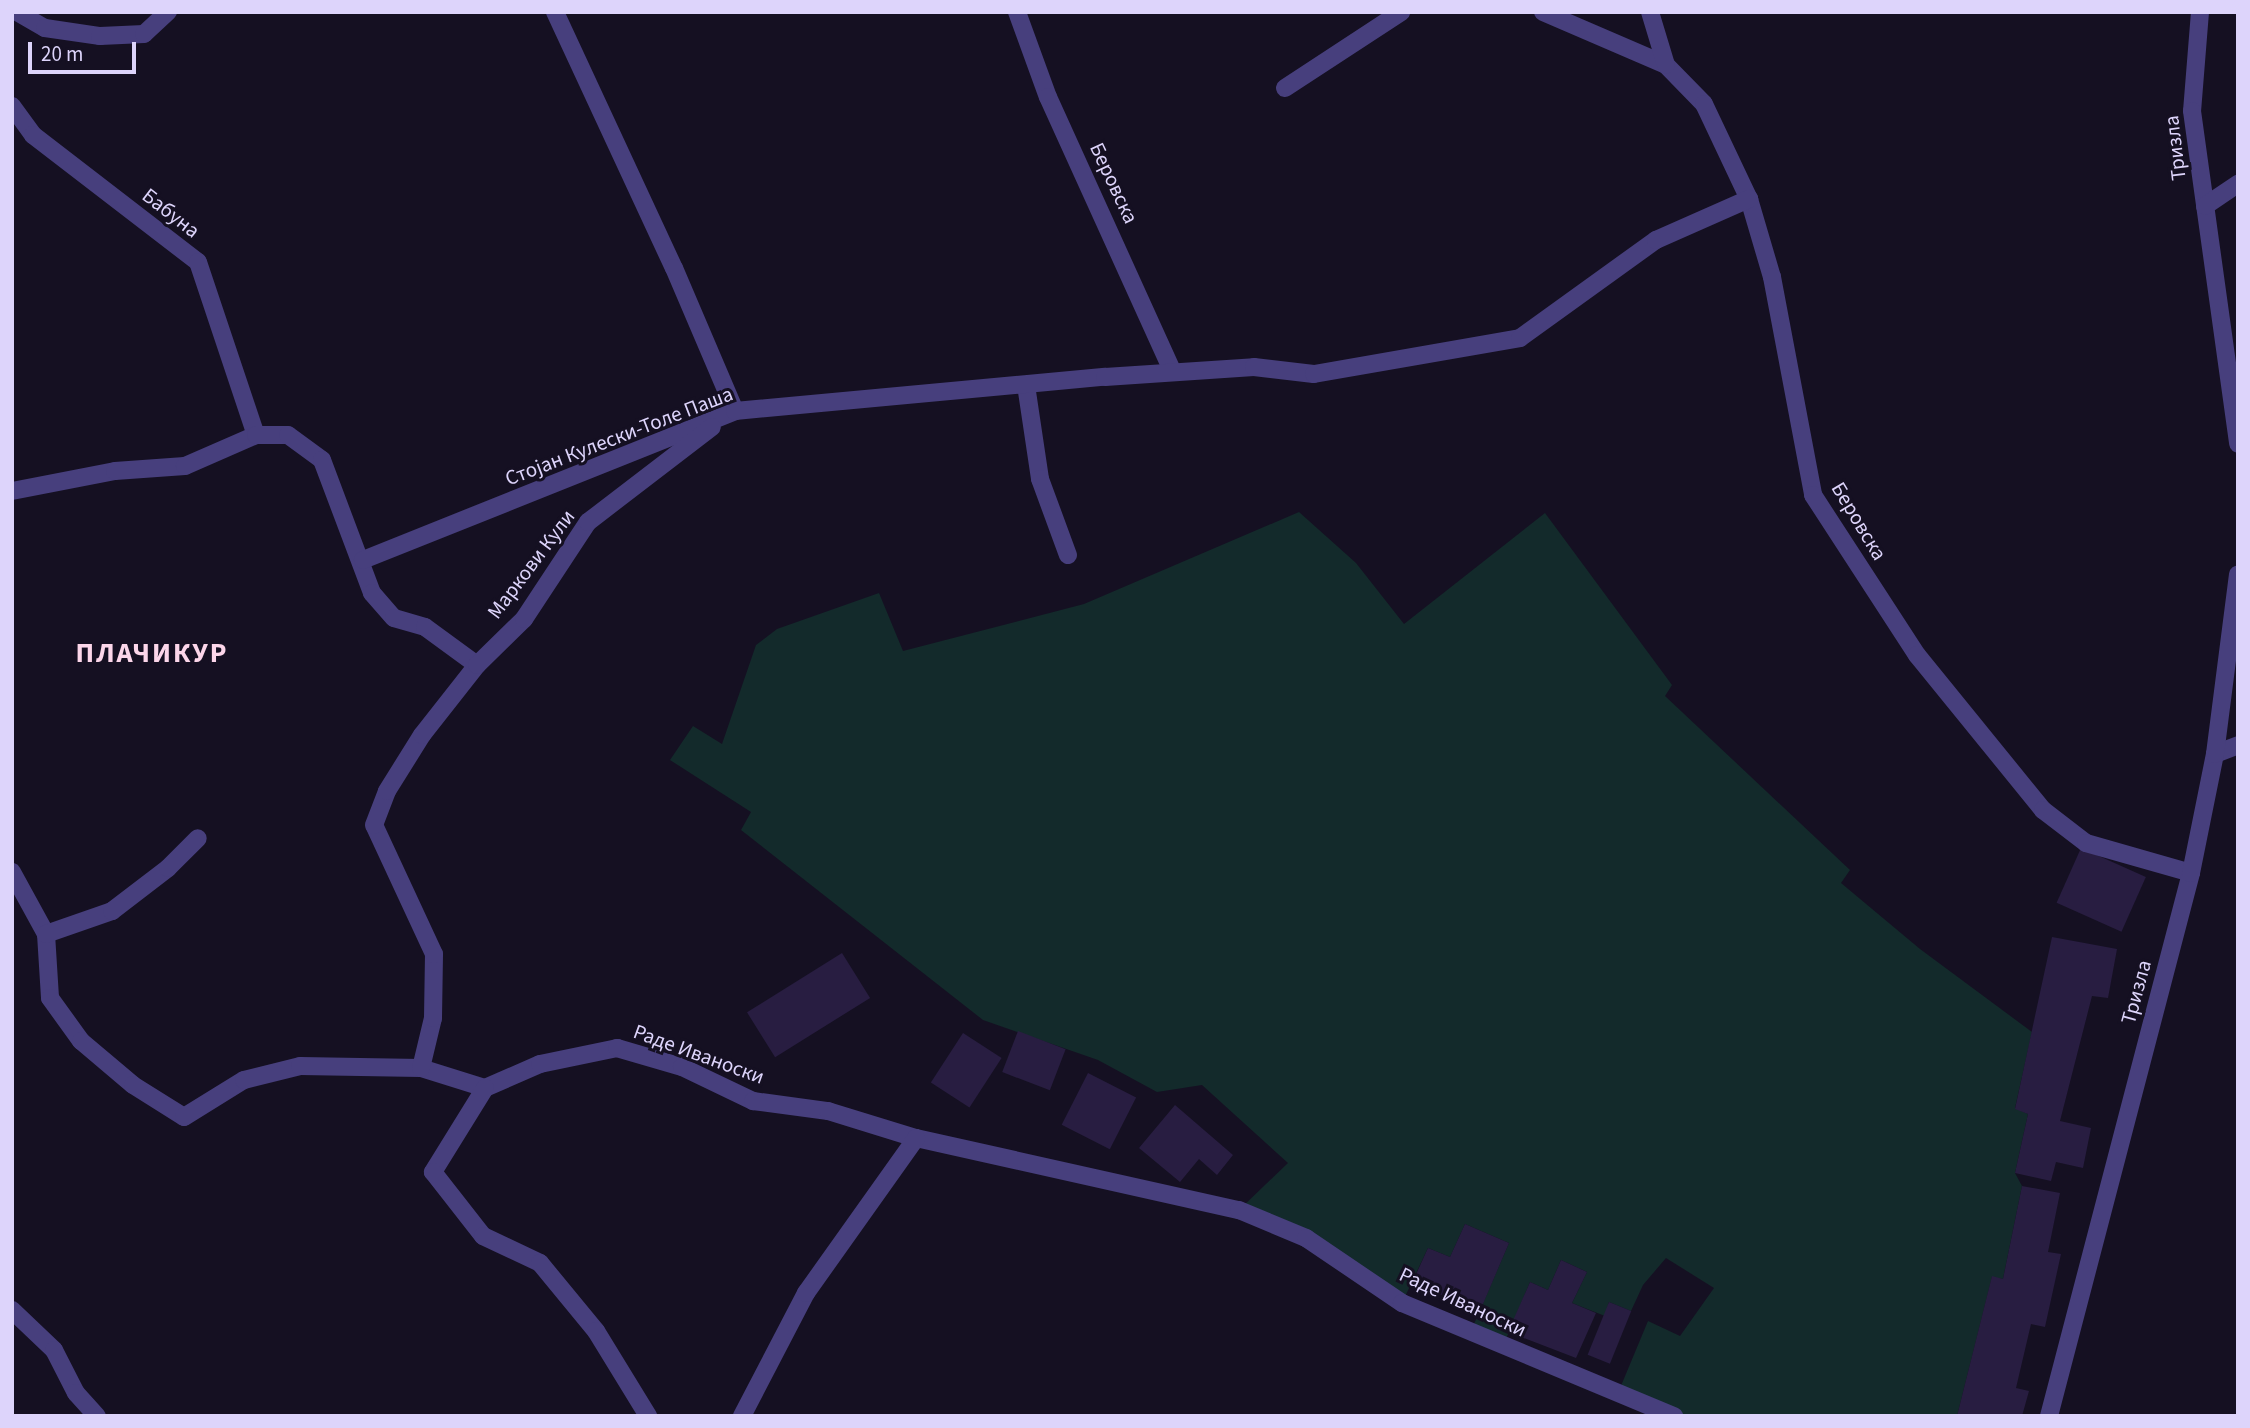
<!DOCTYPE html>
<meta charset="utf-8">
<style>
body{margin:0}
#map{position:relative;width:2250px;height:1428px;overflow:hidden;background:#151022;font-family:"Source Sans 3",sans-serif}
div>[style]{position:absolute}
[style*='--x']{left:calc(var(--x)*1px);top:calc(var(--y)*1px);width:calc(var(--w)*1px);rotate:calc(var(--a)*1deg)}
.green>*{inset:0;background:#132a2b}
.building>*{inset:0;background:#281d41;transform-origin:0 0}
.minor>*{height:18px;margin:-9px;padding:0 9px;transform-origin:9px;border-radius:9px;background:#473f7d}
span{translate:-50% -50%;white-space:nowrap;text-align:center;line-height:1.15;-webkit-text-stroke:6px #151022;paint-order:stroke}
.street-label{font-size:21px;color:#ddd4fb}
.district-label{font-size:28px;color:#fcd6ea;font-weight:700;letter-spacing:2px}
.frame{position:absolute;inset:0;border:14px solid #ddd4fb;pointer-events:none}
.scale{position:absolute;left:28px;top:42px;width:108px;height:32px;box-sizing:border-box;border:4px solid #ddd4fb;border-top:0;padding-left:9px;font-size:21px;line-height:24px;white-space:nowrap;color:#ddd4fb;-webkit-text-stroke:5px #151022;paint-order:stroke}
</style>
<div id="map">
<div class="green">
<i style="clip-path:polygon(1299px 512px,1356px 563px,1404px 624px,1545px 513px,1672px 685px,1665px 696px,1850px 870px,1841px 883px,1920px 949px,2032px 1032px,2015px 1108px,2028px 1114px,2015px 1173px,2022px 1186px,2003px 1279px,1992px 1277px,1957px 1416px,1674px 1416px,1618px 1393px,1648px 1321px,1680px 1336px,1714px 1288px,1666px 1258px,1643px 1285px,1631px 1311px,1609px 1302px,1605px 1316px,1572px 1303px,1587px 1272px,1561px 1260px,1548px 1290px,1530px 1282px,1503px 1346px,1471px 1331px,1509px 1243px,1465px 1224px,1450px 1257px,1428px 1248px,1402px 1303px,1306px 1238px,1239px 1210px,1288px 1163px,1202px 1085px,1157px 1092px,1098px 1060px,983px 1020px,741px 830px,751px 812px,670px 760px,693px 726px,722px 744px,756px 645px,777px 629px,879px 593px,903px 651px,1084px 604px)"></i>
</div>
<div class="building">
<i style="left:2081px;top:848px;width:71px;height:60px;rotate:24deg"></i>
<i style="clip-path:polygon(2052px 937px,2117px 949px,2108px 998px,2092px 996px,2060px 1121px,2091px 1128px,2083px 1168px,2056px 1162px,2051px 1181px,2015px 1173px,2028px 1114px,2015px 1109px)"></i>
<i style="left:842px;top:953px;width:53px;height:112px;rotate:58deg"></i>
<i style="left:1018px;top:1031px;width:51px;height:44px;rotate:21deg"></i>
<i style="left:963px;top:1033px;width:46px;height:59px;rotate:33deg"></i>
<i style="left:1088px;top:1073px;width:54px;height:58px;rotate:27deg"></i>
<i style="clip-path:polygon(1175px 1105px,1233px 1155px,1217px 1175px,1199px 1159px,1180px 1182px,1139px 1148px)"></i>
<i style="clip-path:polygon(2022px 1186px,2060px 1193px,2048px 1252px,2061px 1254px,2045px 1327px,2031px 1324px,2016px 1388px,2029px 1391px,2022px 1416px,1957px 1416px,1992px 1276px,2003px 1279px)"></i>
<i style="clip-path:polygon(1465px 1224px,1509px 1243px,1480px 1311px,1412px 1283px,1428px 1248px,1450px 1257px)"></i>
<i style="clip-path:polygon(1561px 1260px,1587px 1272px,1572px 1303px,1596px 1313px,1576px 1358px,1508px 1332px,1530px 1282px,1548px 1290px)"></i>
<i style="left:1609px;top:1302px;width:24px;height:57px;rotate:22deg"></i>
</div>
<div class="minor">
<i style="--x:17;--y:12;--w:32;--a:30"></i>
<i style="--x:45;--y:28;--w:56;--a:8.3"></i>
<i style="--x:100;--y:36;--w:44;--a:-2.6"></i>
<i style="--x:144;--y:34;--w:33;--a:-43"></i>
<i style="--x:555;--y:12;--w:282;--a:65.1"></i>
<i style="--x:674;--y:268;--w:155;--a:66.9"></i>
<i style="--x:1017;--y:12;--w:90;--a:70"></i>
<i style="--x:1048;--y:97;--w:302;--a:65.6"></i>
<i style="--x:1543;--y:12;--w:134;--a:23.3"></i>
<i style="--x:1666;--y:65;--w:54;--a:45.7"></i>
<i style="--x:1704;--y:104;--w:105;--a:64.7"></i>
<i style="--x:1749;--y:199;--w:81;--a:73.6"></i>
<i style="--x:1772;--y:277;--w:222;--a:79.3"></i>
<i style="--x:1813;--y:495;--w:191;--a:57"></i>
<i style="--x:1917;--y:655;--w:200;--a:50.9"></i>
<i style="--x:2043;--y:810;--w:54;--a:37.5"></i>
<i style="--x:2086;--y:843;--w:109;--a:15.9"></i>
<i style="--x:1650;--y:12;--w:55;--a:73.2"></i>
<i style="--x:2200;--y:12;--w:99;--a:94.6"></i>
<i style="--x:2192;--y:111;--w:336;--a:82.1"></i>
<i style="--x:1285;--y:88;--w:139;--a:-33.2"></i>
<i style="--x:12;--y:106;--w:36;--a:54"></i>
<i style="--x:33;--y:135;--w:208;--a:37.6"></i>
<i style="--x:198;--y:262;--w:182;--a:71.5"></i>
<i style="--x:2205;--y:206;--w:40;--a:-34"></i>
<i style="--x:1026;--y:385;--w:95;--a:81.5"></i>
<i style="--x:1040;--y:479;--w:81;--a:69.8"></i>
<i style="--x:12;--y:491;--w:105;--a:-11"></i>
<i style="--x:115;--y:471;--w:70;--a:-4.1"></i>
<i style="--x:185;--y:466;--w:77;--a:-23.6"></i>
<i style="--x:256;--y:435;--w:32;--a:0"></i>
<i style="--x:288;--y:435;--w:42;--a:36.3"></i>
<i style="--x:322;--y:460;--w:142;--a:69.4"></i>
<i style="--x:372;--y:593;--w:33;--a:49"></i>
<i style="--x:394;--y:618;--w:32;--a:16"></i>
<i style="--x:425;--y:627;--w:64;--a:36.2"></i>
<i style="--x:363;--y:560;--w:401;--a:-21.8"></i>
<i style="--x:735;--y:411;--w:372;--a:-5.3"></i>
<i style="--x:1105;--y:377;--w:149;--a:-3.8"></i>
<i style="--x:1254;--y:367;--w:60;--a:6.7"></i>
<i style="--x:1314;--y:374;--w:209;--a:-9.9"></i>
<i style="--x:1520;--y:338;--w:168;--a:-35.8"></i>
<i style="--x:1656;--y:240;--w:102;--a:-23.8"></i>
<i style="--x:2215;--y:754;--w:25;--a:-21"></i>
<i style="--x:12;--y:872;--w:71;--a:61.3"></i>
<i style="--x:46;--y:934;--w:64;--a:86.4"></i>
<i style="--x:50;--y:998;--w:53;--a:54.2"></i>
<i style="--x:81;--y:1041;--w:68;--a:40.2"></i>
<i style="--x:133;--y:1085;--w:60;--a:32.1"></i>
<i style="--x:184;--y:1117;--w:70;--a:-31.7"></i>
<i style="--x:244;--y:1080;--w:58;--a:-14"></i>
<i style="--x:300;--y:1066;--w:121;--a:0.9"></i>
<i style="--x:421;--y:1068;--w:67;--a:17.4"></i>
<i style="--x:485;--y:1088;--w:60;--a:-23.6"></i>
<i style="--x:540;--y:1064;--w:79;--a:-11.7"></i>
<i style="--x:617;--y:1048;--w:68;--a:16.3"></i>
<i style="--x:682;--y:1067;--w:79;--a:25.6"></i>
<i style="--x:753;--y:1101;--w:76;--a:7.6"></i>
<i style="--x:828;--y:1111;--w:92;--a:17.1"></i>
<i style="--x:916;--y:1138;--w:331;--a:12.6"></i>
<i style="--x:1239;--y:1210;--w:73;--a:22.7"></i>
<i style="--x:1306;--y:1238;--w:116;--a:34.1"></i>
<i style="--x:1402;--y:1303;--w:295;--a:22.6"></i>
<i style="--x:46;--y:934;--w:70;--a:-19.2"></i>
<i style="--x:112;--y:911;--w:71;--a:-37.5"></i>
<i style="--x:168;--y:868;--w:42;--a:-45"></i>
<i style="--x:421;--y:1068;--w:51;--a:-76.5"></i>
<i style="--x:433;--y:1018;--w:64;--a:-89.1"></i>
<i style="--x:434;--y:954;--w:142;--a:-114.9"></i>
<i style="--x:374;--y:825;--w:36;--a:-69"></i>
<i style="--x:387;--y:791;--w:66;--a:-58"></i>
<i style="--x:422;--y:735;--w:89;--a:-51.8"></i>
<i style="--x:477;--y:665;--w:66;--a:-44.4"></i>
<i style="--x:524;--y:619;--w:116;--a:-56.6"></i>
<i style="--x:588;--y:522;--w:156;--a:-37.5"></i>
<i style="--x:485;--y:1088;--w:99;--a:121.8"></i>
<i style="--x:433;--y:1172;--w:81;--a:52"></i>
<i style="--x:483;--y:1236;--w:63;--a:25.3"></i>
<i style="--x:540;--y:1263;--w:88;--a:50.5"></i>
<i style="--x:596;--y:1331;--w:100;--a:58.5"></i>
<i style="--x:12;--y:1310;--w:58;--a:43.6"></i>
<i style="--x:54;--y:1350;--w:48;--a:62.9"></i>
<i style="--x:76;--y:1393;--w:31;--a:48"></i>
<i style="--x:742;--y:1416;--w:139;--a:-62.5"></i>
<i style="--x:806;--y:1293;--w:190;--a:-54.6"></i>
<i style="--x:2049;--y:1416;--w:561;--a:-75.34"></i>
<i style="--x:2191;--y:873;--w:121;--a:-78.6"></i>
<i style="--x:2215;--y:754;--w:181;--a:-82.7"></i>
</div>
<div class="street-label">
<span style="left:2175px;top:148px;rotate:-97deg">Тризла</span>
<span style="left:1114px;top:183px;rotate:65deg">Беровска</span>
<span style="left:171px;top:213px;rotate:38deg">Бабуна</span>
<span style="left:619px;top:436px;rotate:-21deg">Стојан Кулески-Толе Паша</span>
<span style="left:1859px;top:521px;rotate:59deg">Беровска</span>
<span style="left:531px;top:564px;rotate:-53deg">Маркови Кули</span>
<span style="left:2136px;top:992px;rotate:-75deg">Тризла</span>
<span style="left:699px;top:1054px;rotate:20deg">Раде Иваноски</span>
<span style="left:1463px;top:1302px;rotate:25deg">Раде Иваноски</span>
</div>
<div class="district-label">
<span style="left:152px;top:653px">ПЛАЧИКУР</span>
</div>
<div class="frame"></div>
<div class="scale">20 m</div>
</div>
